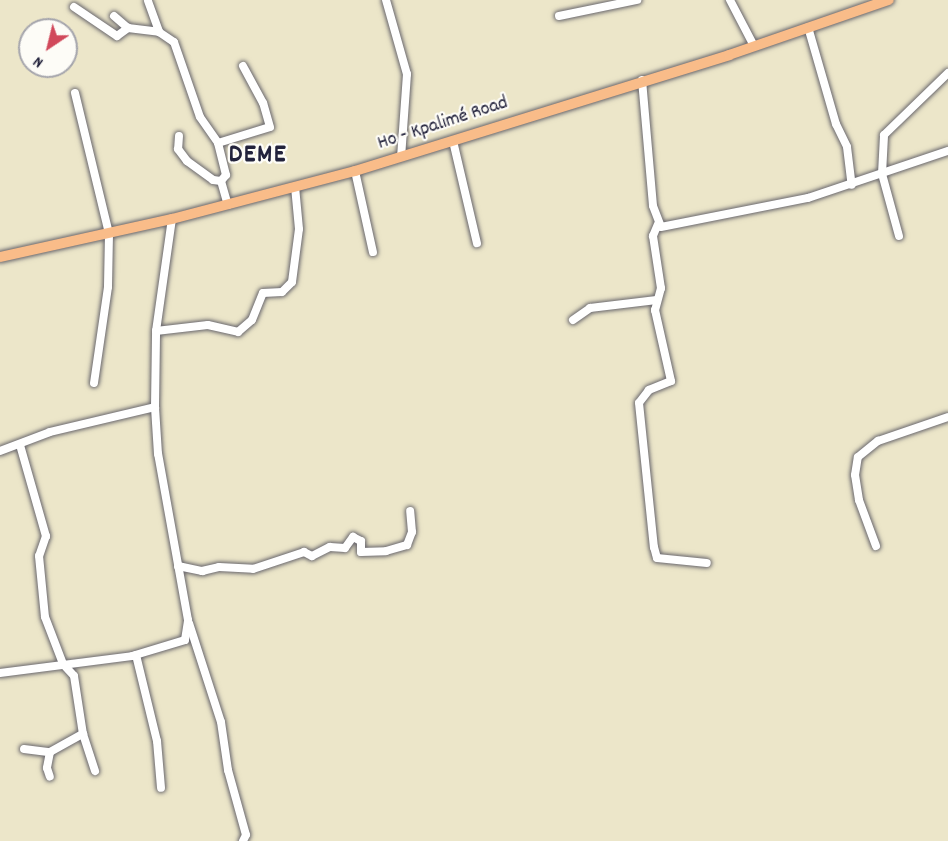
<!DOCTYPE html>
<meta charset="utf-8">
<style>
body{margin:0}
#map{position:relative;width:948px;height:841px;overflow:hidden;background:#ece6c9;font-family:Dekko,sans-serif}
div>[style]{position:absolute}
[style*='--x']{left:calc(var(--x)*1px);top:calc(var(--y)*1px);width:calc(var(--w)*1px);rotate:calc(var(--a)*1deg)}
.roads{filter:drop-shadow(0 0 2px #69676d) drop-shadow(0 0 2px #69676d)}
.minor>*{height:8px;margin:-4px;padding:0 4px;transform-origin:4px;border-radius:4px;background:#fff}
.major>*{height:10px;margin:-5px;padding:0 5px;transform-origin:5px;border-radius:5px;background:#f9bc89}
span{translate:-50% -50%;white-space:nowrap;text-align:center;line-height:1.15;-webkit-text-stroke:4.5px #fdfcf7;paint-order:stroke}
.street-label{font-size:20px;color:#22223b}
.district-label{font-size:26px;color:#22223b;font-weight:700;letter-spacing:1.5px}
.north{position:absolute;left:18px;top:18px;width:60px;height:60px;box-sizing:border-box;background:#fdfcf7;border:2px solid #a5a5ac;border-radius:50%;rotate:215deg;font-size:16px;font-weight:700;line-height:24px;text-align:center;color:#22223b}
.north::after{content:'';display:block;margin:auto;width:21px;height:27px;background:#d1495b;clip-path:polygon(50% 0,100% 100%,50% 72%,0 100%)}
</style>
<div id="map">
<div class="roads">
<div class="minor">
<i style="--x:386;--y:0;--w:77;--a:74.2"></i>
<i style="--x:407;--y:74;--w:83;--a:94.1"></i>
<i style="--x:730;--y:0;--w:52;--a:62.4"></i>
<i style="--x:148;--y:1;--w:33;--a:70"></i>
<i style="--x:159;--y:32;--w:18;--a:34"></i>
<i style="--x:174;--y:42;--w:79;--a:70.9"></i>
<i style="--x:200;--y:117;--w:32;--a:55"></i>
<i style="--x:218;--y:143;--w:33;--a:76"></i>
<i style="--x:226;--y:175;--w:8;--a:130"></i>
<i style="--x:221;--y:181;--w:25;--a:74"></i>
<i style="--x:74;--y:7;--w:52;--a:34"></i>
<i style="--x:117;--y:36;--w:14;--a:-36"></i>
<i style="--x:114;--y:16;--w:18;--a:41"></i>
<i style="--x:128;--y:28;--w:31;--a:7"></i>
<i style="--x:559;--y:16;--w:80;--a:-11.6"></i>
<i style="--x:808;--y:27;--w:101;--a:73.9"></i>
<i style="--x:836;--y:124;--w:25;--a:64"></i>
<i style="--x:847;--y:147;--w:38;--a:83"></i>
<i style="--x:642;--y:80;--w:126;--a:85"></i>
<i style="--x:653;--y:206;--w:22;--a:69"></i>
<i style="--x:661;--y:227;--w:150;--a:-11.2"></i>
<i style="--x:808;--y:198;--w:148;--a:-18.6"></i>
<i style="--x:75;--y:93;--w:145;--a:76.4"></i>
<i style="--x:109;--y:234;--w:53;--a:91.1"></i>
<i style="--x:108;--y:287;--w:97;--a:98.3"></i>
<i style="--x:179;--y:136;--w:13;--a:94"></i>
<i style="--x:178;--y:149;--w:15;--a:53"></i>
<i style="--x:187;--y:161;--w:32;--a:36"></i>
<i style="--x:213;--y:180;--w:8;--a:7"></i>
<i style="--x:453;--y:141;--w:105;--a:76.8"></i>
<i style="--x:218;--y:143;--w:54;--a:-17.1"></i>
<i style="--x:270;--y:127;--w:25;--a:-106"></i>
<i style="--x:263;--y:103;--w:42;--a:-118.4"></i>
<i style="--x:355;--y:171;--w:83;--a:77.5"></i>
<i style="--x:658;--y:224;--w:13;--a:113"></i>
<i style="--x:653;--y:236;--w:53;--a:81.3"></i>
<i style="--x:661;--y:288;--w:23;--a:105"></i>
<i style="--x:655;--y:310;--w:73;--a:77.3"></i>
<i style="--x:671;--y:381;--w:24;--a:158"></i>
<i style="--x:649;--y:390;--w:16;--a:128"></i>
<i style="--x:639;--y:403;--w:145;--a:84.1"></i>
<i style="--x:654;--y:547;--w:11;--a:75"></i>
<i style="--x:657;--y:558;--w:50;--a:5.7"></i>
<i style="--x:899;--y:236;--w:64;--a:-105.3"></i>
<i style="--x:882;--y:174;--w:39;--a:-87"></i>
<i style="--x:884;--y:135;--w:89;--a:-44.1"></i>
<i style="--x:573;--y:320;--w:21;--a:-35"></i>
<i style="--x:590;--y:308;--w:67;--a:-6.8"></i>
<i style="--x:156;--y:331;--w:52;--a:-6.6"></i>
<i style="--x:208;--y:325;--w:31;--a:13"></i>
<i style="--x:238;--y:332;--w:18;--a:-41"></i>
<i style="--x:252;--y:320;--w:29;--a:-68"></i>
<i style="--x:263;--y:293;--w:19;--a:-3"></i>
<i style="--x:282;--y:292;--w:14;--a:-45"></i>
<i style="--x:292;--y:282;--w:53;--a:-82.5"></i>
<i style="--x:299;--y:229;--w:42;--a:-95.4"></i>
<i style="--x:20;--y:445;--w:95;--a:74.1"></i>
<i style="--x:46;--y:536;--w:21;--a:109"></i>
<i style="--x:39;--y:556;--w:61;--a:84.4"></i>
<i style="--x:45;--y:617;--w:50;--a:69"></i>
<i style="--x:63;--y:664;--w:16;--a:47"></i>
<i style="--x:74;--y:676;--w:59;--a:81.2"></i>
<i style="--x:83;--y:734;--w:39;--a:72"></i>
<i style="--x:0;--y:451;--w:53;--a:-20.8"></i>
<i style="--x:50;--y:432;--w:108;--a:-13.4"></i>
<i style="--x:876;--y:546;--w:49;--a:-110.3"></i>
<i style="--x:859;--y:500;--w:25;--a:-99"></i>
<i style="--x:855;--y:475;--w:18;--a:-81"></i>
<i style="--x:858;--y:457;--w:26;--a:-39"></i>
<i style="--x:878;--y:441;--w:74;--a:-18.9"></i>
<i style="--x:178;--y:566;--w:25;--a:12"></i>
<i style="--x:202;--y:571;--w:17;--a:-13"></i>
<i style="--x:219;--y:567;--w:34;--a:3"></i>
<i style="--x:253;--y:569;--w:54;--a:-18.4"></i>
<i style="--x:304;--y:552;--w:9;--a:27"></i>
<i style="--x:312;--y:556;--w:20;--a:-27"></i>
<i style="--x:330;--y:547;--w:15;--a:4"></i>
<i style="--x:345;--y:548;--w:14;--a:-54"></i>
<i style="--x:353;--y:537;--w:9;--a:27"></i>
<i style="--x:361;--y:541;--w:11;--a:90"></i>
<i style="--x:361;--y:552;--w:25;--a:-2"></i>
<i style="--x:386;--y:551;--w:22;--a:-16"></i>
<i style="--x:407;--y:545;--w:14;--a:-69"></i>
<i style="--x:412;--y:532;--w:21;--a:-95"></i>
<i style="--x:189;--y:623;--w:104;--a:72.1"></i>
<i style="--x:221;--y:722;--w:49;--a:81.7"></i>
<i style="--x:228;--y:770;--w:67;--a:74.5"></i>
<i style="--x:246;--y:835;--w:7;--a:117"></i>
<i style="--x:136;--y:655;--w:89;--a:76.3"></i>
<i style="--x:157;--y:741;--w:47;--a:85.1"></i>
<i style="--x:0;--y:673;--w:133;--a:-7.3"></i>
<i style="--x:132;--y:656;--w:55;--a:-16.8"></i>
<i style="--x:185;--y:640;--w:20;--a:-81"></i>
<i style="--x:188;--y:620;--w:169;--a:-100.2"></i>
<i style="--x:158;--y:454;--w:47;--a:-93.7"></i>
<i style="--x:155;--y:407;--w:76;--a:-89.2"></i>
<i style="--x:156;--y:331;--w:113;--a:-81.9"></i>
<i style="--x:24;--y:749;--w:26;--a:7"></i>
<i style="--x:50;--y:752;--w:38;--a:-29"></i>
<i style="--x:50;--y:752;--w:16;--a:101"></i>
<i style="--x:47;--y:768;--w:9;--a:72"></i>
</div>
<div class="major">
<i style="--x:0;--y:257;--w:176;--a:-12.5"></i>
<i style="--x:172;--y:219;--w:189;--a:-14.7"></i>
<i style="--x:355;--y:171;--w:392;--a:-17.2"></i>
<i style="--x:729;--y:55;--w:169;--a:-19"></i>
</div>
</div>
<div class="street-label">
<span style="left:443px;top:124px;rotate:-18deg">Ho - Kpalimé Road</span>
</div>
<div class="district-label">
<span style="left:258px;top:156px">DEME</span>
</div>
<div class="north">N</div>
</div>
